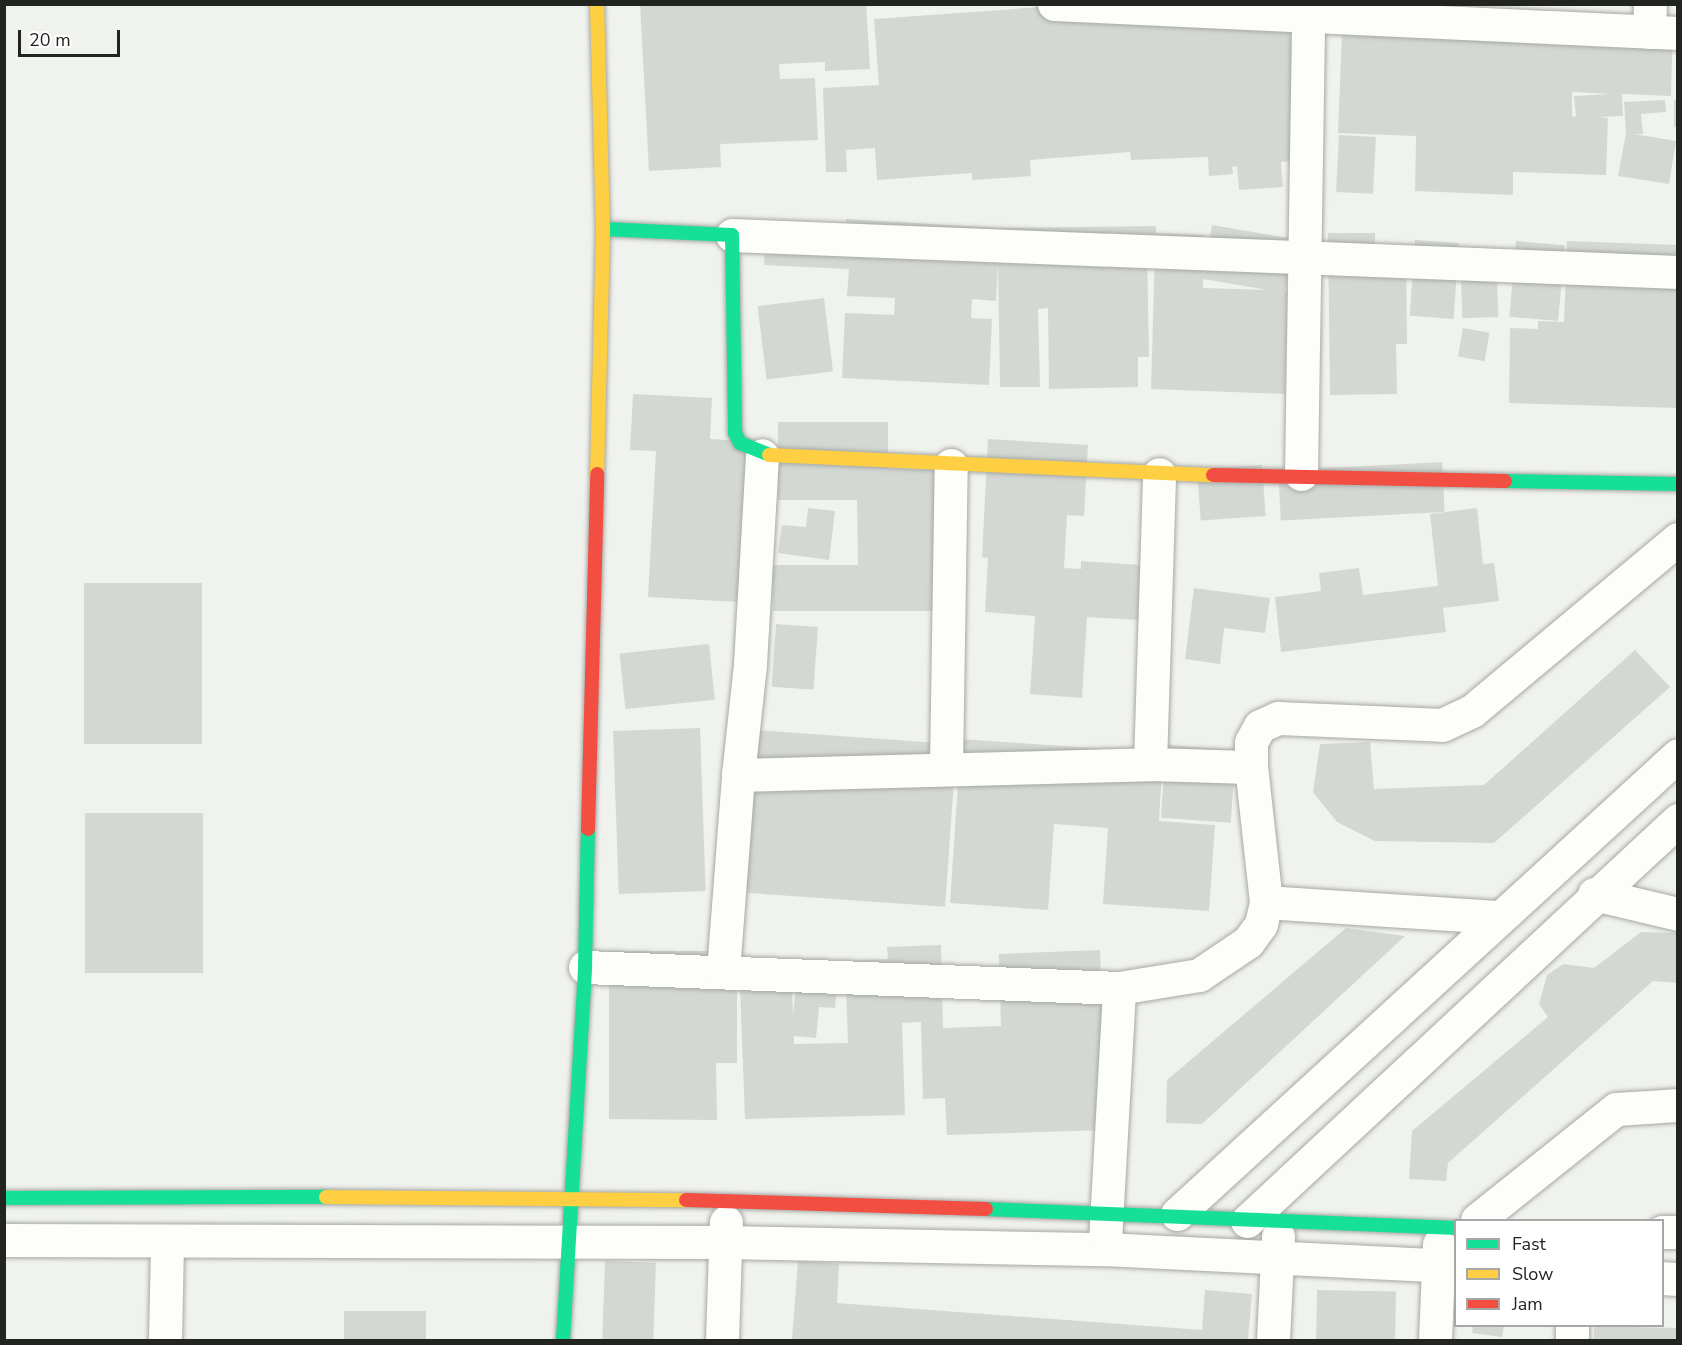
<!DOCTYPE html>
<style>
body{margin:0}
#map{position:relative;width:1682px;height:1345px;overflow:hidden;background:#f0f2ed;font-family:"Nunito Sans",sans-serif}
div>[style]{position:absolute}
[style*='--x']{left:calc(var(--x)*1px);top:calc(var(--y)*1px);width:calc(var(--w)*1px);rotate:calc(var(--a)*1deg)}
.building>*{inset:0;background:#d4d8d4;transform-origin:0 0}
.roads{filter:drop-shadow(0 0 2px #a6a8a4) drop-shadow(0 0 2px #a6a8a4)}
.street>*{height:33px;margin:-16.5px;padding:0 16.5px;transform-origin:16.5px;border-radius:16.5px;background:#fdfdfc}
.fast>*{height:14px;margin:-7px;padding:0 7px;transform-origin:7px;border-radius:7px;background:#16e098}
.slow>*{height:14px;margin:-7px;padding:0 7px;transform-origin:7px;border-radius:7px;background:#ffcf43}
.jam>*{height:14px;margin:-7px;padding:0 7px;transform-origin:7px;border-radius:7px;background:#f24e42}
span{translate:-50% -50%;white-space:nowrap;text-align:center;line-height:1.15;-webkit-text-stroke:6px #fff;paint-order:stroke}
.frame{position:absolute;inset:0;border:6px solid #222420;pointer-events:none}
.legend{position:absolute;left:1454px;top:1219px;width:210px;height:108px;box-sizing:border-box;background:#fff;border:2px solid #a7a7a6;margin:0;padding:8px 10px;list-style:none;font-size:18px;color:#222420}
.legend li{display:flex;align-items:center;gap:12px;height:30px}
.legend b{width:30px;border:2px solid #a7a7a6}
.scale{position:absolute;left:18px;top:30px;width:102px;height:27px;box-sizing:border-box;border:3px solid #222420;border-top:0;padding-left:8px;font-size:18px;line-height:21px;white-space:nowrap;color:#222420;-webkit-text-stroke:4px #fff;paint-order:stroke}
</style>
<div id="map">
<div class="building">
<i style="clip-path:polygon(640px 4px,866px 4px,870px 69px,825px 71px,825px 62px,779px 64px,780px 79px,815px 78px,818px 140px,720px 144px,721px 167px,649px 171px)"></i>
<i style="clip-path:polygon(1083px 4px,1288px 4px,1300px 160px,1281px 162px,1283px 187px,1239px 190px,1237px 166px,1232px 167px,1233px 174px,1209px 176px,1208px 157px,1131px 160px,1130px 152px,1030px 160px,1031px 176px,972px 180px,972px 173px,877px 180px,875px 148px,846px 150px,847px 172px,826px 172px,823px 88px,879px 85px,874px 19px)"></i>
<i style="clip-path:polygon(evenodd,1673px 19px,1671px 96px,1622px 94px,1623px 116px,1598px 117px,1608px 118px,1606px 175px,1513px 172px,1513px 195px,1415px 191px,1416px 136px,1338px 133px,1342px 33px,1673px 19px,1572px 92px,1610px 94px,1574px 96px,1576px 117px,1572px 116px,1572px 92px)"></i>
<i style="clip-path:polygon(1665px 100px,1666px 112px,1641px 114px,1643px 134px,1634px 134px,1676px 141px,1669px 184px,1618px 176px,1626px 133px,1624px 102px)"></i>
<i style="left:1674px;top:100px;width:4px;height:27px"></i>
<i style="left:1339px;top:135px;width:37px;height:57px;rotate:3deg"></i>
<i style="clip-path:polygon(evenodd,846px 219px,999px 228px,1156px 226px,1156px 233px,1204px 235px,1203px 277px,1212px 225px,1294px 239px,1285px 291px,1288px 291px,1285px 394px,1151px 389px,1155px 249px,1147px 250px,1149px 357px,1138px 357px,1138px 387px,1049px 389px,1048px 308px,1038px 309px,1040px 387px,1000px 387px,998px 264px,996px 301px,972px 299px,971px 318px,992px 319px,989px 385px,842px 378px,845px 313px,894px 315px,895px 298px,847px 296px,849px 269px,764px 265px,766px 222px,846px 225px,846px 219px,1203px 279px,1268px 290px,1203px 288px,1203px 279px)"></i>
<i style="clip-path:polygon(1328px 233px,1375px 233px,1375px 247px,1406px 247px,1407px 344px,1396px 344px,1397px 394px,1330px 395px)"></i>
<i style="left:1415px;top:240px;width:44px;height:76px;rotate:4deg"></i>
<i style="left:1516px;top:241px;width:49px;height:76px;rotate:5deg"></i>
<i style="clip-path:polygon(1567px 241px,1678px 245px,1678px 408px,1509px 403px,1510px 328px,1538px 329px,1538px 321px,1564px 322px)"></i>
<i style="left:1496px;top:248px;width:69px;height:36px;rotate:88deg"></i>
<i style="left:824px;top:298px;width:74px;height:67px;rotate:83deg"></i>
<i style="left:1463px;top:328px;width:27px;height:29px;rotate:10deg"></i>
<i style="clip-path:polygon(633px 394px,712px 398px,710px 439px,746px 441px,738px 602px,648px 597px,656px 451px,630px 450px)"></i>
<i style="clip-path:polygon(778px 422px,888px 422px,888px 469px,934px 470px,935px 611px,773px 611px,772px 565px,858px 565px,857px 500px,778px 500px)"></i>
<i style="clip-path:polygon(988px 439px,1088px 445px,1084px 516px,1067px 515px,1064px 568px,1081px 569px,1081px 561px,1142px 565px,1139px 620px,1087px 617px,1082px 698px,1030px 694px,1035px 616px,985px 612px,988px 558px,982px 557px)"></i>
<i style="left:1442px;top:462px;width:50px;height:164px;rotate:87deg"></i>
<i style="left:1262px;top:465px;width:51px;height:65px;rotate:86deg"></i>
<i style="clip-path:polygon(808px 508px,835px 511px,829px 560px,778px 553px,782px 525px,806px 527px)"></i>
<i style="clip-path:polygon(1477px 508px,1483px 564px,1494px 563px,1499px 601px,1443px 608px,1446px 632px,1281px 652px,1275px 597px,1321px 591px,1319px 573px,1359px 568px,1363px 595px,1438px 586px,1430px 514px)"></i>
<i style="left:84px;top:583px;width:118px;height:161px"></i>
<i style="clip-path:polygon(1194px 588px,1270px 598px,1265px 633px,1224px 628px,1220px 664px,1185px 659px)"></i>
<i style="left:776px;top:624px;width:42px;height:63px;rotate:4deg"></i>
<i style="left:709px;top:644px;width:56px;height:90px;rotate:84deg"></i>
<i style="clip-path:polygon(1635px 650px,1670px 687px,1494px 843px,1375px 841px,1337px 822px,1313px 792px,1320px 744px,1370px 742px,1374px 789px,1484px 785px)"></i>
<i style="left:700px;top:728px;width:163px;height:87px;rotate:88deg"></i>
<i style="left:754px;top:730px;width:203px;height:163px;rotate:4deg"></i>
<i style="clip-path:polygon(961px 739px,1163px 753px,1159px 821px,1215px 825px,1209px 911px,1103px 904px,1108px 828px,1054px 824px,1048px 910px,950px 903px)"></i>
<i style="left:1166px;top:745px;width:70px;height:73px;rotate:4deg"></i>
<i style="left:85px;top:813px;width:118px;height:160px"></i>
<i style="clip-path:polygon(1346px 928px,1405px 936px,1202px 1124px,1166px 1123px,1167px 1080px)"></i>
<i style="clip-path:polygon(1641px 932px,1678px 933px,1678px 983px,1653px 981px,1448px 1163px,1446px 1181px,1409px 1179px,1412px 1131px,1548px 1017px,1539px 1004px,1547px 975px,1563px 964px,1594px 968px)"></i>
<i style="clip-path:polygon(941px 945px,943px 1028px,1001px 1026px,999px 954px,1100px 950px,1106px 1130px,947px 1135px,945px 1098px,923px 1099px,921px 1022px,902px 1023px,905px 1115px,745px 1119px,739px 961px,791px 959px,793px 1016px,798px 960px,839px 963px,835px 1008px,819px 1007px,816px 1038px,794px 1036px,794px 1044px,848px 1043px,845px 961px,888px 959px,887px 947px)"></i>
<i style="clip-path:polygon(609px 951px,737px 951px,737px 1063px,716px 1063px,717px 1120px,609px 1119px)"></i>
<i style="left:605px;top:1261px;width:51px;height:79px;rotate:2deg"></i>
<i style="clip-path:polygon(798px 1261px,839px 1264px,837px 1303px,1202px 1330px,1205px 1290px,1252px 1294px,1248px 1340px,792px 1340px)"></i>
<i style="left:1317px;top:1290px;width:79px;height:50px;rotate:1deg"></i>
<i style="left:344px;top:1311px;width:82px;height:29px"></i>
<i style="clip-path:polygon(1473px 1326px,1504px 1326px,1502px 1337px,1472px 1333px)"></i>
<i style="clip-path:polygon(1594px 1326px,1678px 1328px,1678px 1340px,1594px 1340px)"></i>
</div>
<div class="roads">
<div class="street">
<i style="--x:1054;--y:4;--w:625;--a:2.66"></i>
<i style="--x:1649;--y:32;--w:28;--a:-88"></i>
<i style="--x:732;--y:235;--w:947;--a:2.24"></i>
<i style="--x:1301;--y:474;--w:460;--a:-89.1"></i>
<i style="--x:1150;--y:764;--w:290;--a:-88.2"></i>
<i style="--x:946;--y:767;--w:302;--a:-89.1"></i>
<i style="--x:738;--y:775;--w:112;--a:-83.8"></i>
<i style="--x:750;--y:664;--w:209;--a:-86.7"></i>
<i style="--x:1594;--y:894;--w:86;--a:13.4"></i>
<i style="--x:1266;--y:902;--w:136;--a:-96.3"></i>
<i style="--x:1251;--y:767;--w:25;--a:-90"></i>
<i style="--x:1251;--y:742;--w:18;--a:-61"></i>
<i style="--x:1260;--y:726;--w:20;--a:-24"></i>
<i style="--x:1278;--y:718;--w:164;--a:2.4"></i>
<i style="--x:1442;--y:725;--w:33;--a:-25"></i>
<i style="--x:1472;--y:711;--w:268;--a:-39.9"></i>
<i style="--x:585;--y:967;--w:534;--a:2.25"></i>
<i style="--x:723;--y:971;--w:197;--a:-85.6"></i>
<i style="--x:738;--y:775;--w:412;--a:-1.5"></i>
<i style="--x:1150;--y:764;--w:101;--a:1.7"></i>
<i style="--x:1177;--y:1214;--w:679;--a:-42.49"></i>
<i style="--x:1477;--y:1220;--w:178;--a:-38.6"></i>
<i style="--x:1616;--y:1109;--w:62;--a:-3.7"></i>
<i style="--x:1247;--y:1221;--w:589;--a:-42.93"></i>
<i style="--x:1662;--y:1232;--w:16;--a:0"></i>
<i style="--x:4;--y:1240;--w:721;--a:0.16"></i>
<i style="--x:725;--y:1242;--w:380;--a:1.1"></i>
<i style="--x:1105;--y:1249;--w:351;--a:2.8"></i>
<i style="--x:1105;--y:1241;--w:253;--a:-86.8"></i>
<i style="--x:1119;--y:988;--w:81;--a:-9.2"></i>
<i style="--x:1199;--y:975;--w:59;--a:-34"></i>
<i style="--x:1248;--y:942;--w:22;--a:-54"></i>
<i style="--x:1261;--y:924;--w:23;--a:-77"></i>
<i style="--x:1266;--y:902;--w:234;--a:3.7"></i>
<i style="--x:1662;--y:1278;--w:16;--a:4"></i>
<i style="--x:165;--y:1340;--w:99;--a:-88.8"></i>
<i style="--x:722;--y:1340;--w:118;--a:-88.1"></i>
<i style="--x:1273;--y:1340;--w:104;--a:-87.2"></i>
<i style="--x:1435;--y:1340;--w:96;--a:-87.6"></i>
<i style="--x:1572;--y:1340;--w:14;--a:-90"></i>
</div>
<div class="fast">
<i style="--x:603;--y:229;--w:129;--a:2.7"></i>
<i style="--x:732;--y:235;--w:198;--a:89.1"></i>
<i style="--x:735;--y:433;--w:11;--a:63"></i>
<i style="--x:740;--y:443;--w:31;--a:22"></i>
<i style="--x:1505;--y:481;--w:173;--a:1"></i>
<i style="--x:4;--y:1198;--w:322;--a:-0.2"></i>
<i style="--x:986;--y:1209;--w:470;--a:2.3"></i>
<i style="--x:563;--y:1340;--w:374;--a:-86.6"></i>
<i style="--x:585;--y:967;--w:138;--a:-88.8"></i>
</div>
<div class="slow">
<i style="--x:597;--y:4;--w:225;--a:88.5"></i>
<i style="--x:603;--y:229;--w:245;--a:91.4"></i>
<i style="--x:769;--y:455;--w:444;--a:2.6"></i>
<i style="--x:326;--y:1197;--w:360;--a:0.5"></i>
</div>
<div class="jam">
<i style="--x:1213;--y:475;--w:292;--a:1.2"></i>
<i style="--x:588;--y:829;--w:355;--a:-88.5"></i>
<i style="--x:686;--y:1200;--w:300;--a:1.7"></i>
</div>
</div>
<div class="frame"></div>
<ul class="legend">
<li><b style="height:8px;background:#16e098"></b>Fast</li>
<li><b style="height:8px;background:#ffcf43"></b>Slow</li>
<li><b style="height:8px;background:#f24e42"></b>Jam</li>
</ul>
<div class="scale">20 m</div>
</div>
